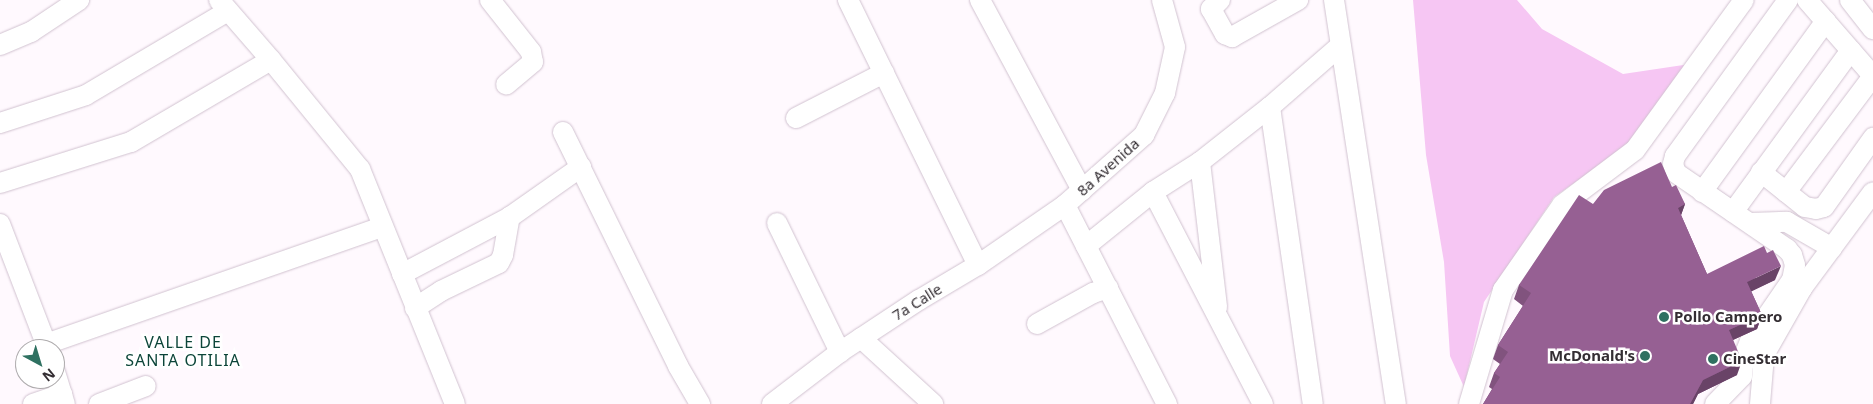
<!DOCTYPE html>
<style>
body{margin:0}
#map{position:relative;width:1873px;height:404px;overflow:hidden;background:#fff9fe;font-family:"Noto Sans",sans-serif}
div>[style]{position:absolute}
[style*='--x']{left:calc(var(--x)*1px);top:calc(var(--y)*1px);width:calc(var(--w)*1px);rotate:calc(var(--a)*1deg)}
.green>*{inset:0;background:#f6c6f3}
.roads{filter:drop-shadow(0 0 1px #d1c2d0) drop-shadow(0 0 1px #d1c2d0)}
.minor>*{height:20px;margin:-10px;padding:0 10px;transform-origin:10px;border-radius:10px;background:#fff}
.wall>*{inset:0;background:#81537e}
.shaded-wall>*{inset:0;background:#694367}
.building>*{inset:0;background:#966093}
.dots>*{width:14px;height:14px;translate:-50% -50%;box-sizing:border-box;border:2px solid #fff;border-radius:50%}
span{translate:-50% -50%;white-space:nowrap;text-align:center;line-height:1.15;-webkit-text-stroke:5px #fff;paint-order:stroke}
.street-label{font-size:15px;color:#342e33}
.poi-label{font-size:15px;color:#342e33;font-weight:700}
.left{translate:0 -50%;text-align:left}
.right{translate:-100% -50%;text-align:right}
.neighbourhood-label{font-size:16px;color:#0c4539;letter-spacing:1px}
.north{position:absolute;left:15px;top:339px;width:50px;height:50px;box-sizing:border-box;background:#fff;border:1px solid #aeabad;border-radius:50%;rotate:141deg;font-size:14px;font-weight:700;line-height:20px;text-align:center;color:#342e33}
.north::after{content:'';display:block;margin:auto;width:18px;height:22px;background:#2f7161;clip-path:polygon(50% 0,100% 100%,50% 72%,0 100%)}
</style>
<div id="map">
<div class="green">
<i style="clip-path:polygon(1413px 0,1517px 0,1542px 29px,1623px 74px,1690px 64px,1626px 147px,1554px 197px,1484px 302px,1464px 387px,1450px 356px,1444px 262px,1426px 155px)"></i>
</div>
<div class="roads">
<div class="minor">
<i style="--x:219;--y:0;--w:79;--a:49.1"></i>
<i style="--x:271;--y:60;--w:141;--a:50.8"></i>
<i style="--x:360;--y:169;--w:253;--a:68"></i>
<i style="--x:490;--y:0;--w:66;--a:51.7"></i>
<i style="--x:531;--y:52;--w:10;--a:79"></i>
<i style="--x:533;--y:62;--w:35;--a:140"></i>
<i style="--x:848;--y:0;--w:295;--a:63.9"></i>
<i style="--x:980;--y:0;--w:216;--a:61.8"></i>
<i style="--x:1220;--y:0;--w:13;--a:135"></i>
<i style="--x:1211;--y:9;--w:29;--a:61"></i>
<i style="--x:1225;--y:34;--w:8;--a:23"></i>
<i style="--x:1232;--y:37;--w:76;--a:-29.3"></i>
<i style="--x:1334;--y:0;--w:409;--a:81.3"></i>
<i style="--x:1788;--y:0;--w:193;--a:125.9"></i>
<i style="--x:1675;--y:156;--w:8;--a:104"></i>
<i style="--x:1673;--y:164;--w:9;--a:72"></i>
<i style="--x:1676;--y:173;--w:135;--a:34.4"></i>
<i style="--x:1787;--y:249;--w:8;--a:50"></i>
<i style="--x:1792;--y:255;--w:10;--a:73"></i>
<i style="--x:1795;--y:265;--w:15;--a:101"></i>
<i style="--x:1792;--y:280;--w:13;--a:39"></i>
<i style="--x:1807;--y:0;--w:101;--a:49"></i>
<i style="--x:1850;--y:0;--w:37;--a:52"></i>
<i style="--x:0;--y:45;--w:34;--a:-23"></i>
<i style="--x:31;--y:32;--w:58;--a:-33.7"></i>
<i style="--x:1270;--y:107;--w:300;--a:81.8"></i>
<i style="--x:796;--y:118;--w:99;--a:-27.1"></i>
<i style="--x:0;--y:123;--w:90;--a:-18"></i>
<i style="--x:86;--y:95;--w:165;--a:-30.6"></i>
<i style="--x:563;--y:132;--w:261;--a:63.8"></i>
<i style="--x:678;--y:366;--w:44;--a:59.9"></i>
<i style="--x:1200;--y:162;--w:146;--a:83.3"></i>
<i style="--x:1761;--y:172;--w:56;--a:38.5"></i>
<i style="--x:1805;--y:207;--w:11;--a:10"></i>
<i style="--x:1816;--y:209;--w:8;--a:-14"></i>
<i style="--x:1824;--y:207;--w:85;--a:-54.6"></i>
<i style="--x:0;--y:183;--w:137;--a:-17.4"></i>
<i style="--x:131;--y:142;--w:162;--a:-30.4"></i>
<i style="--x:1153;--y:192;--w:239;--a:62.6"></i>
<i style="--x:1702;--y:192;--w:211;--a:-54.1"></i>
<i style="--x:1786;--y:192;--w:145;--a:-53.1"></i>
<i style="--x:1065;--y:205;--w:224;--a:62.9"></i>
<i style="--x:1733;--y:212;--w:200;--a:-53.9"></i>
<i style="--x:777;--y:223;--w:144;--a:64"></i>
<i style="--x:1751;--y:223;--w:36;--a:-2"></i>
<i style="--x:1787;--y:222;--w:52;--a:30"></i>
<i style="--x:0;--y:224;--w:134;--a:69"></i>
<i style="--x:1086;--y:246;--w:86;--a:-38.9"></i>
<i style="--x:1153;--y:192;--w:56;--a:-32.6"></i>
<i style="--x:1200;--y:162;--w:89;--a:-38.2"></i>
<i style="--x:1270;--y:107;--w:93;--a:-41.1"></i>
<i style="--x:402;--y:274;--w:122;--a:-27.8"></i>
<i style="--x:510;--y:217;--w:87;--a:-35.2"></i>
<i style="--x:415;--y:308;--w:31;--a:-33"></i>
<i style="--x:441;--y:291;--w:64;--a:-25.8"></i>
<i style="--x:499;--y:263;--w:9;--a:-63"></i>
<i style="--x:503;--y:255;--w:39;--a:-80"></i>
<i style="--x:1037;--y:324;--w:64;--a:-29"></i>
<i style="--x:1093;--y:293;--w:16;--a:-18"></i>
<i style="--x:861;--y:338;--w:98;--a:42.5"></i>
<i style="--x:46;--y:344;--w:356;--a:-19.2"></i>
<i style="--x:55;--y:372;--w:34;--a:73"></i>
<i style="--x:33;--y:404;--w:31;--a:-19"></i>
<i style="--x:99;--y:404;--w:50;--a:-21"></i>
<i style="--x:772;--y:404;--w:86;--a:-37.4"></i>
<i style="--x:840;--y:352;--w:95;--a:-33.4"></i>
<i style="--x:919;--y:300;--w:69;--a:-30.7"></i>
<i style="--x:978;--y:265;--w:106;--a:-34.6"></i>
<i style="--x:1065;--y:205;--w:106;--a:-41.5"></i>
<i style="--x:1144;--y:135;--w:47;--a:-63.4"></i>
<i style="--x:1165;--y:93;--w:47;--a:-77.7"></i>
<i style="--x:1175;--y:47;--w:49;--a:-105.5"></i>
<i style="--x:1469;--y:404;--w:119;--a:-73.4"></i>
<i style="--x:1503;--y:290;--w:103;--a:-55.2"></i>
<i style="--x:1562;--y:205;--w:91;--a:-37"></i>
<i style="--x:1635;--y:150;--w:185;--a:-54"></i>
<i style="--x:1715;--y:404;--w:39;--a:-46"></i>
<i style="--x:1742;--y:376;--w:20;--a:-84"></i>
<i style="--x:1744;--y:356;--w:16;--a:-68"></i>
<i style="--x:1750;--y:341;--w:74;--a:-55.5"></i>
<i style="--x:1760;--y:404;--w:49;--a:-85.3"></i>
<i style="--x:1764;--y:355;--w:77;--a:-60.4"></i>
<i style="--x:1802;--y:288;--w:119;--a:-53.5"></i>
</div>
</div>
<div class="wall">
<i style="clip-path:polygon(1672px 187px,1685px 204px,1681px 215px,1707px 274px,1775px 280px,1751px 291px,1762px 315px,1757px 329px,1733px 340px,1737px 375px,1698px 394px,1693px 404px,1483px 404px,1492px 389px,1489px 387px,1494px 373px,1500px 364px,1493px 359px,1498px 345px,1523px 306px,1514px 299px,1519px 285px,1593px 204px)"></i>
</div>
<div class="shaded-wall">
<i style="clip-path:polygon(1685px 204px,1680px 218px,1678px 208px)"></i>
<i style="clip-path:polygon(1781px 266px,1775px 280px,1742px 296px,1747px 282px)"></i>
<i style="clip-path:polygon(1762px 315px,1757px 329px,1724px 344px,1729px 330px)"></i>
<i style="clip-path:polygon(1742px 361px,1737px 375px,1698px 394px,1693px 404px,1690px 404px,1703px 380px)"></i>
</div>
<div class="building">
<i style="clip-path:polygon(1661px 162px,1672px 187px,1676px 185px,1685px 204px,1678px 208px,1707px 274px,1764px 246px,1767px 253px,1773px 250px,1781px 266px,1747px 282px,1762px 315px,1729px 330px,1742px 361px,1703px 380px,1690px 404px,1483px 404px,1500px 377px,1494px 373px,1508px 352px,1498px 345px,1531px 293px,1519px 285px,1579px 195px,1593px 204px,1604px 190px)"></i>
</div>
<div class="dots">
<i style="left:1664px;top:317px;background:#2f7161"></i>
<i style="left:1645px;top:356px;background:#2f7161"></i>
<i style="left:1713px;top:359px;background:#2f7161"></i>
</div>
<div class="street-label">
<span style="left:1108px;top:167px;rotate:-42deg">8a Avenida</span>
<span style="left:917px;top:302px;rotate:-32deg">7a Calle</span>
</div>
<div class="poi-label">
<span class="left" style="left:1674px;top:317px">Pollo Campero</span>
<span class="right" style="left:1635px;top:356px">McDonald's</span>
<span class="left" style="left:1723px;top:359px">CineStar</span>
</div>
<div class="neighbourhood-label">
<span style="left:183px;top:351px">VALLE DE<br>SANTA OTILIA</span>
</div>
<div class="north">N</div>
</div>
